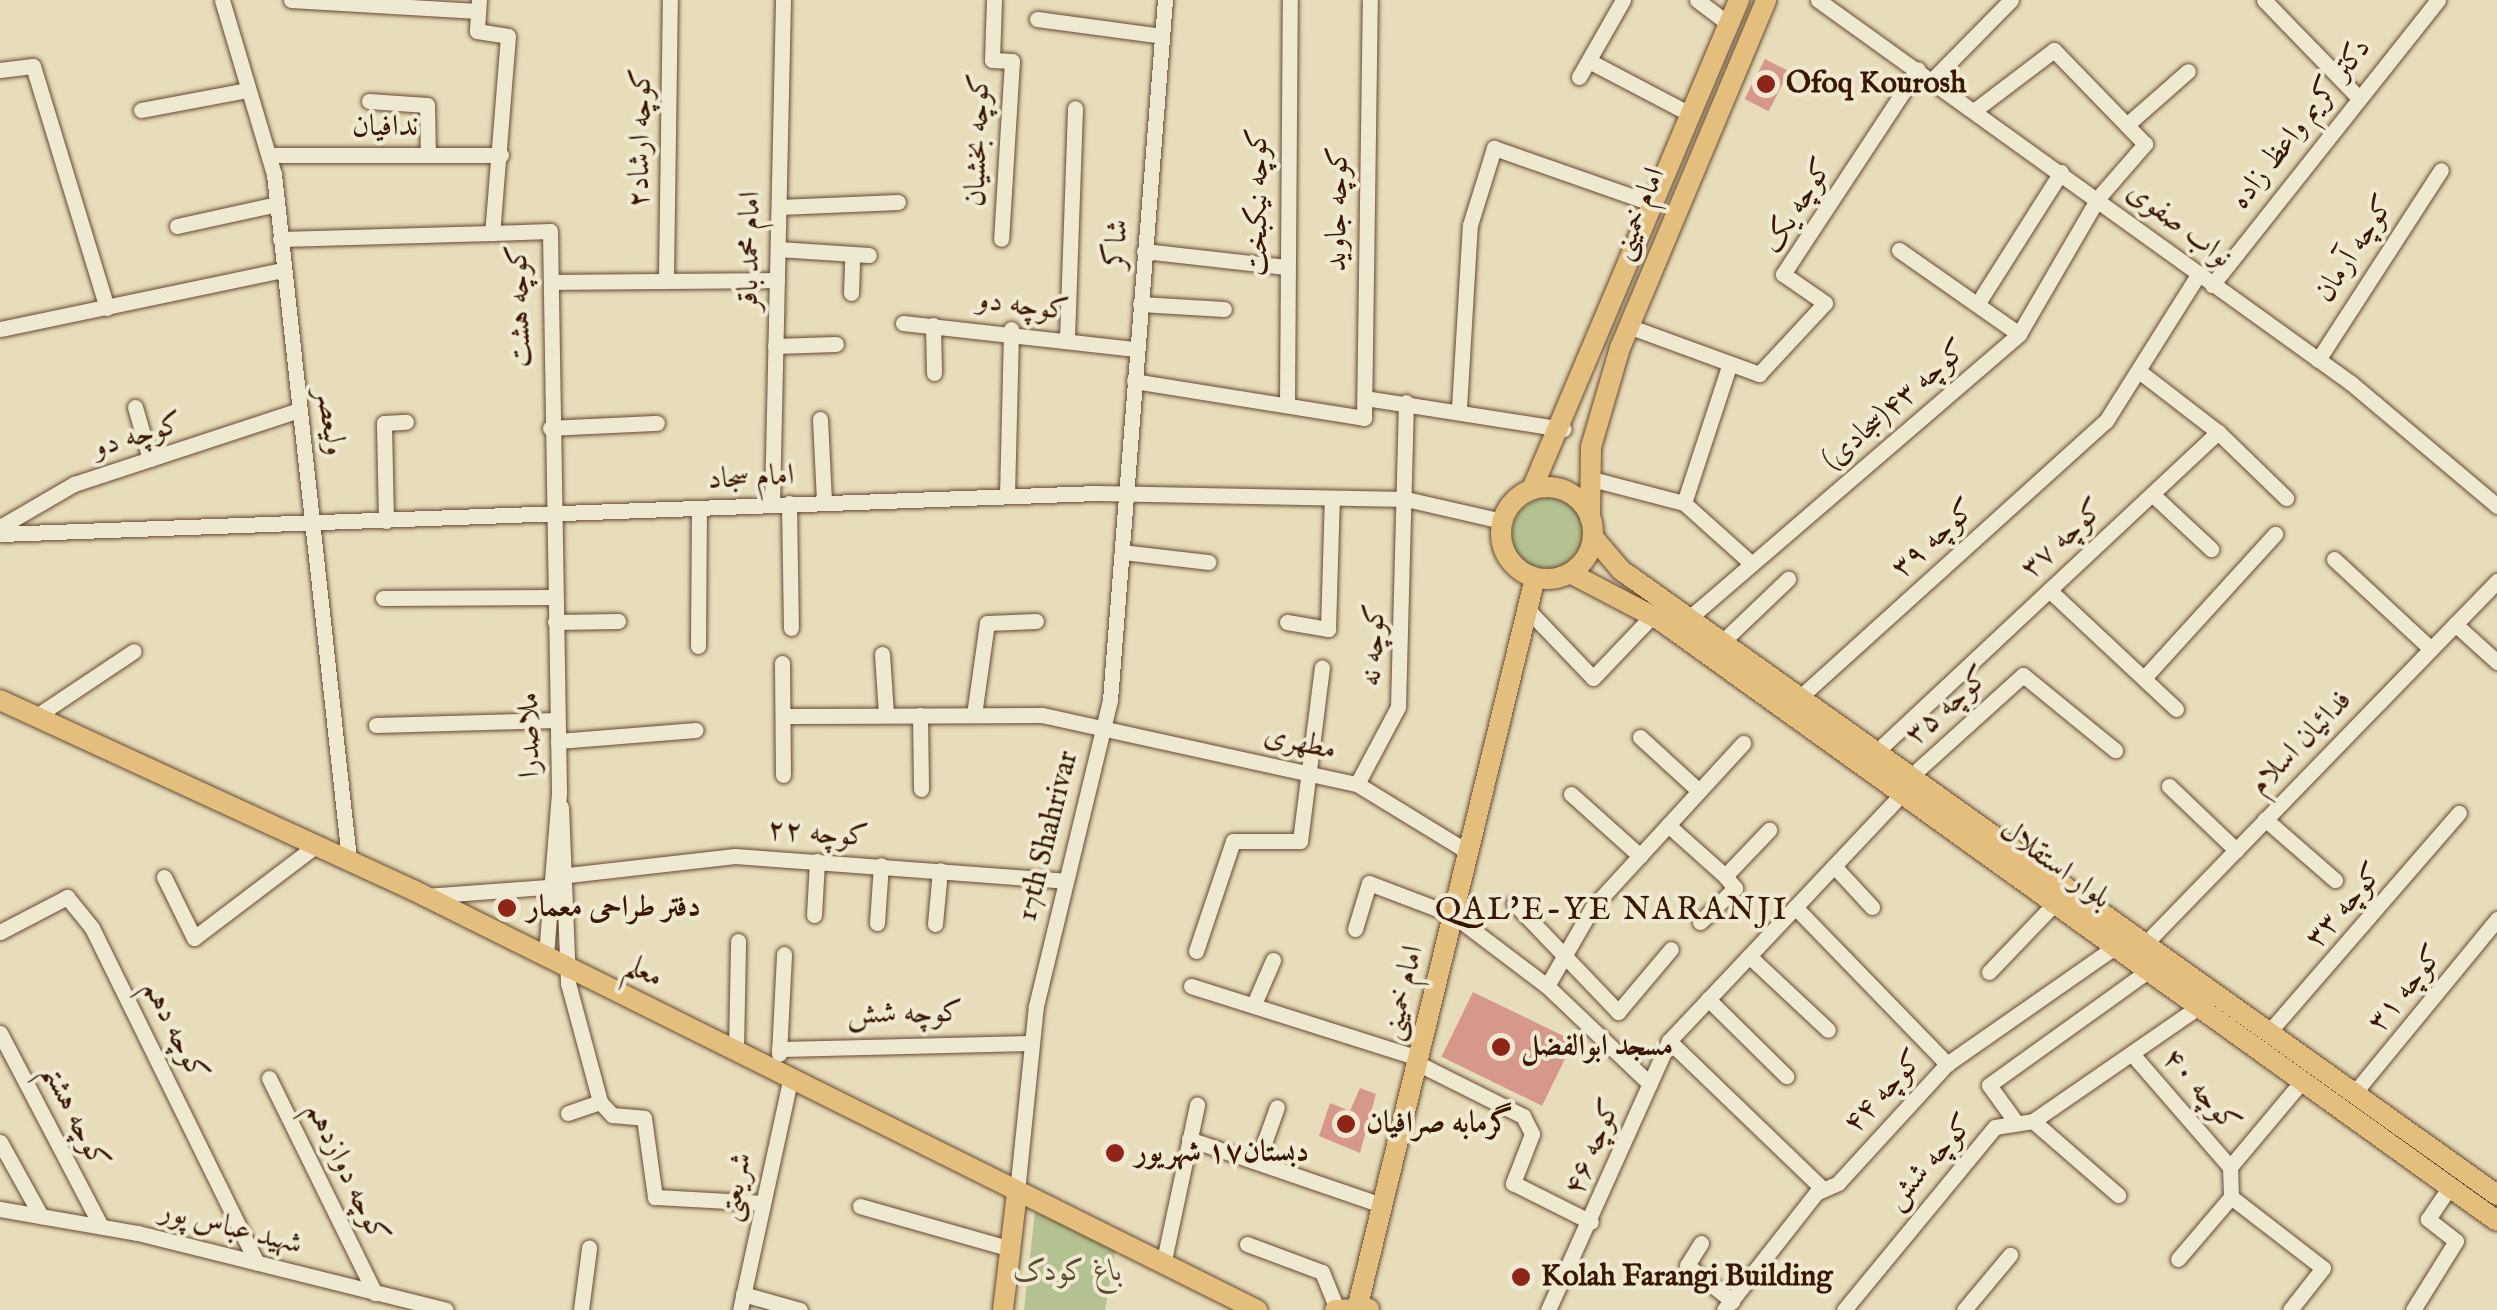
<!DOCTYPE html>
<meta charset="utf-8">
<style>
body{margin:0}
#map{position:relative;width:2497px;height:1310px;overflow:hidden;background:#e8ddba;font-family:"IM FELL English",Amiri,serif}
div>[style]{position:absolute}
[style*='--x']{left:calc(var(--x)*1px);top:calc(var(--y)*1px);width:calc(var(--w)*1px);rotate:calc(var(--a)*1deg)}
.green>*{inset:0;background:#b4c291}
.round{border-radius:50%}
.building>*{inset:0;background:#d5988b;transform-origin:0 0}
.roads{filter:drop-shadow(0 0 2px #644932) drop-shadow(0 0 2px #644932)}
.minor>*{height:15px;margin:-7.5px;padding:0 7.5px;transform-origin:7.5px;border-radius:7.5px;background:#f0e9d2}
.major>*{height:20px;margin:-10px;padding:0 10px;transform-origin:10px;border-radius:10px;background:#e4be7d}
.major>.ring{margin:-10px;padding:0;box-sizing:content-box;background:none;border:20px solid #e4be7d;border-radius:50%}
.dots>*{width:28px;height:28px;translate:-50% -50%;box-sizing:border-box;border:5px solid #f0e9d2;border-radius:50%}
span{translate:-50% -50%;white-space:nowrap;text-align:center;line-height:1.15;-webkit-text-stroke:8px #f0e9d2;paint-order:stroke}
.poi-label{font-size:30px;color:#381805;font-weight:700}
.left{translate:0 -50%;text-align:left}
.street-label{font-size:30px;color:#381805}
.park-label{font-size:30px;color:#5d4b2f;font-style:italic}
.neighbourhood-label{font-size:32px;color:#381805;letter-spacing:2.5px}
</style>
<div id="map">
<div class="green">
<i class="round" style="left:1512px;top:498px;width:72px;height:72px"></i>
<i style="clip-path:polygon(1035px 1212px,1116px 1248px,1105px 1310px,1024px 1310px)"></i>
</div>
<div class="building">
<i style="left:1765px;top:59px;width:27px;height:45px;rotate:27deg"></i>
<i style="left:1473px;top:992px;width:112px;height:72px;rotate:26deg"></i>
<i style="clip-path:polygon(1360px 1088px,1376px 1094px,1360px 1153px,1319px 1136px,1330px 1103px,1350px 1111px)"></i>
</div>
<div class="roads">
<div class="minor">
<i style="--x:222;--y:0;--w:182;--a:73.4"></i>
<i style="--x:274;--y:174;--w:689;--a:83.75"></i>
<i style="--x:291;--y:0;--w:187;--a:3.4"></i>
<i style="--x:479;--y:0;--w:31;--a:94"></i>
<i style="--x:477;--y:31;--w:31;--a:9"></i>
<i style="--x:508;--y:36;--w:198;--a:94.6"></i>
<i style="--x:492;--y:233;--w:58;--a:-2"></i>
<i style="--x:550;--y:231;--w:562;--a:89.08"></i>
<i style="--x:559;--y:793;--w:164;--a:94.6"></i>
<i style="--x:994;--y:0;--w:60;--a:91.9"></i>
<i style="--x:992;--y:60;--w:20;--a:3"></i>
<i style="--x:1012;--y:61;--w:178;--a:93.5"></i>
<i style="--x:1697;--y:0;--w:39;--a:37"></i>
<i style="--x:1818;--y:0;--w:656;--a:35.7"></i>
<i style="--x:2351;--y:383;--w:191;--a:40.1"></i>
<i style="--x:2264;--y:0;--w:132;--a:45.9"></i>
<i style="--x:1037;--y:19;--w:126;--a:7.7"></i>
<i style="--x:1589;--y:61;--w:110;--a:27.7"></i>
<i style="--x:0;--y:70;--w:33;--a:-7"></i>
<i style="--x:33;--y:66;--w:253;--a:73"></i>
<i style="--x:1579;--y:77;--w:89;--a:-60.3"></i>
<i style="--x:1933;--y:79;--w:111;--a:-45.4"></i>
<i style="--x:369;--y:101;--w:58;--a:3.9"></i>
<i style="--x:427;--y:105;--w:50;--a:88.9"></i>
<i style="--x:141;--y:110;--w:104;--a:-10.6"></i>
<i style="--x:2130;--y:122;--w:77;--a:-41.3"></i>
<i style="--x:269;--y:155;--w:232;--a:0"></i>
<i style="--x:779;--y:207;--w:119;--a:-2.4"></i>
<i style="--x:177;--y:226;--w:102;--a:-12.4"></i>
<i style="--x:280;--y:239;--w:212;--a:-1.6"></i>
<i style="--x:778;--y:249;--w:91;--a:3.8"></i>
<i style="--x:1899;--y:250;--w:146;--a:35"></i>
<i style="--x:1144;--y:251;--w:143;--a:6.4"></i>
<i style="--x:666;--y:276;--w:276;--a:-89.2"></i>
<i style="--x:551;--y:282;--w:226;--a:-0.5"></i>
<i style="--x:2212;--y:285;--w:364;--a:-51.6"></i>
<i style="--x:851;--y:293;--w:37;--a:-88"></i>
<i style="--x:1978;--y:303;--w:155;--a:-57.6"></i>
<i style="--x:1140;--y:304;--w:84;--a:3.4"></i>
<i style="--x:903;--y:323;--w:234;--a:6.4"></i>
<i style="--x:933;--y:325;--w:48;--a:88.8"></i>
<i style="--x:1628;--y:326;--w:140;--a:20.1"></i>
<i style="--x:1759;--y:374;--w:97;--a:-47.1"></i>
<i style="--x:1825;--y:303;--w:51;--a:-145.4"></i>
<i style="--x:1783;--y:274;--w:245;--a:-56.6"></i>
<i style="--x:0;--y:329;--w:289;--a:-11.8"></i>
<i style="--x:1067;--y:338;--w:230;--a:-88"></i>
<i style="--x:775;--y:346;--w:61;--a:-1.9"></i>
<i style="--x:2318;--y:360;--w:226;--a:-57.1"></i>
<i style="--x:1134;--y:381;--w:233;--a:9.1"></i>
<i style="--x:1364;--y:418;--w:418;--a:-89.2"></i>
<i style="--x:1365;--y:398;--w:201;--a:8.9"></i>
<i style="--x:1287;--y:403;--w:403;--a:-89.6"></i>
<i style="--x:135;--y:407;--w:54;--a:73.9"></i>
<i style="--x:1459;--y:408;--w:183;--a:-86.6"></i>
<i style="--x:1470;--y:225;--w:81;--a:-72.7"></i>
<i style="--x:1494;--y:148;--w:163;--a:19.3"></i>
<i style="--x:820;--y:419;--w:83;--a:87.2"></i>
<i style="--x:550;--y:428;--w:107;--a:-2.7"></i>
<i style="--x:2218;--y:432;--w:95;--a:44.1"></i>
<i style="--x:1588;--y:478;--w:99;--a:14.6"></i>
<i style="--x:1684;--y:503;--w:91;--a:41.9"></i>
<i style="--x:2152;--y:494;--w:81;--a:43"></i>
<i style="--x:1007;--y:496;--w:167;--a:-88.6"></i>
<i style="--x:789;--y:503;--w:125;--a:89.1"></i>
<i style="--x:1684;--y:503;--w:147;--a:-71.8"></i>
<i style="--x:772;--y:504;--w:504;--a:-88.75"></i>
<i style="--x:386;--y:521;--w:98;--a:-91.2"></i>
<i style="--x:384;--y:423;--w:22;--a:-3"></i>
<i style="--x:0;--y:527;--w:86;--a:-30.2"></i>
<i style="--x:74;--y:484;--w:237;--a:-18.2"></i>
<i style="--x:0;--y:534;--w:1098;--a:-2.14"></i>
<i style="--x:1097;--y:493;--w:309;--a:1.1"></i>
<i style="--x:1406;--y:499;--w:98;--a:12.9"></i>
<i style="--x:1122;--y:552;--w:87;--a:6.6"></i>
<i style="--x:2334;--y:559;--w:132;--a:42.9"></i>
<i style="--x:2049;--y:590;--w:174;--a:43.1"></i>
<i style="--x:383;--y:598;--w:171;--a:-0.3"></i>
<i style="--x:1527;--y:609;--w:95;--a:46.3"></i>
<i style="--x:1593;--y:678;--w:87;--a:-46.4"></i>
<i style="--x:1688;--y:619;--w:437;--a:-40.7"></i>
<i style="--x:2019;--y:334;--w:157;--a:-59.8"></i>
<i style="--x:2098;--y:198;--w:72;--a:-49"></i>
<i style="--x:2145;--y:144;--w:131;--a:-134.1"></i>
<i style="--x:2054;--y:50;--w:99;--a:142.8"></i>
<i style="--x:555;--y:622;--w:63;--a:-0.9"></i>
<i style="--x:1287;--y:622;--w:42;--a:9.7"></i>
<i style="--x:1328;--y:629;--w:131;--a:-88.3"></i>
<i style="--x:2455;--y:624;--w:57;--a:42.1"></i>
<i style="--x:1721;--y:643;--w:93;--a:-43.7"></i>
<i style="--x:698;--y:646;--w:138;--a:-89.6"></i>
<i style="--x:882;--y:654;--w:61;--a:86.2"></i>
<i style="--x:782;--y:663;--w:112;--a:89.5"></i>
<i style="--x:2144;--y:678;--w:195;--a:-47.7"></i>
<i style="--x:1799;--y:698;--w:413;--a:-42.1"></i>
<i style="--x:2106;--y:421;--w:173;--a:-57.8"></i>
<i style="--x:38;--y:715;--w:115;--a:-33.7"></i>
<i style="--x:920;--y:715;--w:74;--a:89.2"></i>
<i style="--x:974;--y:715;--w:93;--a:-82"></i>
<i style="--x:987;--y:623;--w:49;--a:-2.3"></i>
<i style="--x:784;--y:716;--w:258;--a:-0.2"></i>
<i style="--x:1042;--y:715;--w:322;--a:12.4"></i>
<i style="--x:1357;--y:784;--w:130;--a:31.5"></i>
<i style="--x:376;--y:725;--w:181;--a:-1.6"></i>
<i style="--x:1640;--y:737;--w:80;--a:42.5"></i>
<i style="--x:558;--y:741;--w:138;--a:-4.6"></i>
<i style="--x:1875;--y:753;--w:470;--a:-43.1"></i>
<i style="--x:2218;--y:432;--w:98;--a:-142.4"></i>
<i style="--x:1910;--y:777;--w:152;--a:-42.1"></i>
<i style="--x:2023;--y:675;--w:119;--a:39.2"></i>
<i style="--x:1357;--y:784;--w:87;--a:-62"></i>
<i style="--x:1398;--y:707;--w:305;--a:-88.5"></i>
<i style="--x:2169;--y:786;--w:93;--a:43.7"></i>
<i style="--x:1571;--y:794;--w:93;--a:41.9"></i>
<i style="--x:561;--y:807;--w:176;--a:87.7"></i>
<i style="--x:568;--y:983;--w:123;--a:74.9"></i>
<i style="--x:600;--y:1102;--w:18;--a:47"></i>
<i style="--x:612;--y:1115;--w:32;--a:5"></i>
<i style="--x:644;--y:1118;--w:80;--a:82.1"></i>
<i style="--x:655;--y:1197;--w:106;--a:3.2"></i>
<i style="--x:2265;--y:819;--w:93;--a:41.1"></i>
<i style="--x:1668;--y:825;--w:76;--a:41.8"></i>
<i style="--x:1725;--y:876;--w:64;--a:-46.3"></i>
<i style="--x:1834;--y:866;--w:56;--a:47.2"></i>
<i style="--x:568;--y:875;--w:168;--a:-6.5"></i>
<i style="--x:735;--y:856;--w:331;--a:4.3"></i>
<i style="--x:164;--y:877;--w:68;--a:63.8"></i>
<i style="--x:194;--y:938;--w:156;--a:-37.2"></i>
<i style="--x:426;--y:896;--w:121;--a:-4.3"></i>
<i style="--x:1514;--y:903;--w:151;--a:46.3"></i>
<i style="--x:1618;--y:1012;--w:82;--a:-49.9"></i>
<i style="--x:1795;--y:907;--w:219;--a:45.9"></i>
<i style="--x:814;--y:915;--w:54;--a:-86.8"></i>
<i style="--x:1700;--y:922;--w:49;--a:-44.2"></i>
<i style="--x:1735;--y:888;--w:16;--a:-130"></i>
<i style="--x:877;--y:923;--w:58;--a:-86.1"></i>
<i style="--x:935;--y:924;--w:54;--a:-84.7"></i>
<i style="--x:1355;--y:929;--w:48;--a:-73.1"></i>
<i style="--x:1369;--y:883;--w:90;--a:20.9"></i>
<i style="--x:1453;--y:915;--w:118;--a:37.1"></i>
<i style="--x:1547;--y:986;--w:142;--a:43.6"></i>
<i style="--x:0;--y:932;--w:76;--a:-27.6"></i>
<i style="--x:67;--y:897;--w:40;--a:51"></i>
<i style="--x:92;--y:928;--w:373;--a:63.8"></i>
<i style="--x:1196;--y:951;--w:116;--a:-71.4"></i>
<i style="--x:1233;--y:841;--w:67;--a:0"></i>
<i style="--x:1300;--y:841;--w:175;--a:-82.8"></i>
<i style="--x:2138;--y:951;--w:516;--a:-45.86"></i>
<i style="--x:1749;--y:956;--w:108;--a:43.1"></i>
<i style="--x:1989;--y:972;--w:97;--a:-46.3"></i>
<i style="--x:1191;--y:986;--w:238;--a:17.6"></i>
<i style="--x:1547;--y:986;--w:90;--a:-60"></i>
<i style="--x:1592;--y:908;--w:224;--a:-47.5"></i>
<i style="--x:1708;--y:999;--w:110;--a:44.6"></i>
<i style="--x:1254;--y:1004;--w:48;--a:-66.6"></i>
<i style="--x:2269;--y:1032;--w:290;--a:-49.1"></i>
<i style="--x:0;--y:1033;--w:218;--a:62.4"></i>
<i style="--x:1669;--y:1041;--w:214;--a:43.9"></i>
<i style="--x:736;--y:1049;--w:108;--a:-88.9"></i>
<i style="--x:779;--y:1049;--w:253;--a:-1.4"></i>
<i style="--x:779;--y:1054;--w:100;--a:-87.1"></i>
<i style="--x:2133;--y:1055;--w:148;--a:49.1"></i>
<i style="--x:2230;--y:1167;--w:114;--a:-50"></i>
<i style="--x:1417;--y:1063;--w:119;--a:26.6"></i>
<i style="--x:1523;--y:1116;--w:20;--a:63"></i>
<i style="--x:1532;--y:1134;--w:53;--a:111.2"></i>
<i style="--x:1513;--y:1183;--w:87;--a:26.6"></i>
<i style="--x:269;--y:1078;--w:240;--a:63.8"></i>
<i style="--x:2355;--y:1092;--w:224;--a:-50.6"></i>
<i style="--x:568;--y:1113;--w:34;--a:-19"></i>
<i style="--x:2015;--y:1121;--w:44;--a:-125.8"></i>
<i style="--x:1989;--y:1085;--w:197;--a:-35.7"></i>
<i style="--x:2033;--y:1121;--w:113;--a:41"></i>
<i style="--x:1189;--y:1139;--w:204;--a:18.9"></i>
<i style="--x:0;--y:1142;--w:85;--a:61"></i>
<i style="--x:1258;--y:1160;--w:56;--a:-70.3"></i>
<i style="--x:2230;--y:1167;--w:30;--a:88"></i>
<i style="--x:2231;--y:1197;--w:116;--a:37.7"></i>
<i style="--x:2323;--y:1268;--w:53;--a:128.2"></i>
<i style="--x:1017;--y:1192;--w:187;--a:-84.2"></i>
<i style="--x:1036;--y:1006;--w:315;--a:-76.4"></i>
<i style="--x:1110;--y:700;--w:702;--a:-85.51"></i>
<i style="--x:860;--y:1206;--w:157;--a:15.9"></i>
<i style="--x:0;--y:1209;--w:140;--a:9.9"></i>
<i style="--x:138;--y:1233;--w:317;--a:14"></i>
<i style="--x:1701;--y:1243;--w:26;--a:122"></i>
<i style="--x:1687;--y:1265;--w:58;--a:38.7"></i>
<i style="--x:1247;--y:1244;--w:80;--a:20.5"></i>
<i style="--x:1322;--y:1272;--w:40;--a:68"></i>
<i style="--x:2178;--y:1259;--w:82;--a:-49.5"></i>
<i style="--x:1163;--y:1265;--w:164;--a:-78"></i>
<i style="--x:743;--y:1294;--w:59;--a:15.7"></i>
<i style="--x:581;--y:1310;--w:63;--a:-82.6"></i>
<i style="--x:740;--y:1310;--w:239;--a:-77.7"></i>
<i style="--x:1548;--y:1310;--w:295;--a:-65.8"></i>
<i style="--x:1669;--y:1041;--w:341;--a:-46.7"></i>
<i style="--x:1724;--y:1310;--w:149;--a:-51.8"></i>
<i style="--x:1816;--y:1193;--w:24;--a:-24"></i>
<i style="--x:1838;--y:1183;--w:161;--a:-47.5"></i>
<i style="--x:1947;--y:1064;--w:206;--a:-34.9"></i>
<i style="--x:1844;--y:1310;--w:237;--a:-50.5"></i>
<i style="--x:1995;--y:1127;--w:38;--a:-9"></i>
<i style="--x:2033;--y:1121;--w:203;--a:-34.6"></i>
<i style="--x:1964;--y:1310;--w:72;--a:-50.1"></i>
<i style="--x:2413;--y:1310;--w:81;--a:-58.1"></i>
<i style="--x:2456;--y:1241;--w:36;--a:-142"></i>
<i style="--x:2428;--y:1219;--w:40;--a:-56"></i>
</div>
<div class="major">
<i class="ring" style="left:1501px;top:487px;width:72px;height:72px"></i>
<i style="--x:1532;--y:489;--w:531;--a:-67.06"></i>
<i style="--x:1590;--y:518;--w:71;--a:-89.2"></i>
<i style="--x:1591;--y:447;--w:103;--a:-73.7"></i>
<i style="--x:1620;--y:348;--w:377;--a:-67.2"></i>
<i style="--x:1593;--y:537;--w:43;--a:49.7"></i>
<i style="--x:1621;--y:570;--w:1076;--a:35.51"></i>
<i style="--x:1570;--y:573;--w:102;--a:27.6"></i>
<i style="--x:1660;--y:620;--w:1030;--a:35.68"></i>
<i style="--x:0;--y:700;--w:455;--a:24.7"></i>
<i style="--x:413;--y:890;--w:943;--a:26.46"></i>
<i style="--x:1358;--y:1305;--w:748;--a:-76.32"></i>
<i style="--x:1003;--y:1310;--w:119;--a:-83.2"></i>
<i style="--x:1335;--y:1310;--w:34;--a:-2"></i>
</div>
</div>
<div class="dots">
<i style="left:1766px;top:84px;background:#8f2418"></i>
<i style="left:507px;top:908px;background:#8f2418"></i>
<i style="left:1501px;top:1047px;background:#8f2418"></i>
<i style="left:1346px;top:1124px;background:#8f2418"></i>
<i style="left:1115px;top:1153px;background:#8f2418"></i>
<i style="left:1521px;top:1277px;background:#8f2418"></i>
</div>
<div class="poi-label">
<span class="left" style="left:1786px;top:84px">Ofoq Kourosh</span>
<span class="left" style="left:527px;top:908px">دفتر طراحی معمار</span>
<span class="left" style="left:1521px;top:1047px">مسجد ابوالفضل</span>
<span class="left" style="left:1366px;top:1124px">گرمابه صرافیان</span>
<span class="left" style="left:1135px;top:1153px">دبستان۱۷ شهریور</span>
<span class="left" style="left:1541px;top:1277px">Kolah Farangi Building</span>
</div>
<div class="street-label">
<span style="left:2301px;top:124px;rotate:-52deg">دکتر کریم واعظ زاده</span>
<span style="left:385px;top:127px">ندافیان</span>
<span style="left:641px;top:138px;rotate:-89deg">کوچه ارشاد۲</span>
<span style="left:978px;top:140px;rotate:-88deg">کوچه بخشیان</span>
<span style="left:1258px;top:202px;rotate:-90deg">کوچه نیکبخت</span>
<span style="left:1798px;top:206px;rotate:-58deg">کوچه یک</span>
<span style="left:1338px;top:209px;rotate:-89deg">کوچه جاوید</span>
<span style="left:1639px;top:214px;rotate:-68deg">امام خمینی</span>
<span style="left:2179px;top:225px;rotate:37deg">نواب صفوی</span>
<span style="left:1117px;top:244px;rotate:-85deg">شاکر</span>
<span style="left:2355px;top:249px;rotate:-57deg">کوچه آرمان</span>
<span style="left:750px;top:251px;rotate:-89deg">امام محمد باقر</span>
<span style="left:520px;top:306px;rotate:-92deg">کوچه هشت</span>
<span style="left:1023px;top:306px;rotate:7deg">کوچه دو</span>
<span style="left:1895px;top:405px;rotate:-41deg">کوچه ۴۳(سجادی)</span>
<span style="left:330px;top:422px;rotate:82deg">ولیعصر</span>
<span style="left:138px;top:436px;rotate:-17deg">کوچه دو</span>
<span style="left:751px;top:478px;rotate:-3deg">امام سجاد</span>
<span style="left:1934px;top:539px;rotate:-42deg">کوچه ۳۹</span>
<span style="left:2063px;top:539px;rotate:-43deg">کوچه ۳۷</span>
<span style="left:1374px;top:645px;rotate:-87deg">کوچه نه</span>
<span style="left:1948px;top:706px;rotate:-42deg">کوچه ۳۵</span>
<span style="left:530px;top:735px;rotate:-91deg">ملاصدرا</span>
<span style="left:1300px;top:743px;rotate:13deg">مطهری</span>
<span style="left:2301px;top:743px;rotate:-46deg">فدائیان اسلام</span>
<span style="left:818px;top:834px;rotate:4deg">کوچه ۲۲</span>
<span style="left:1048px;top:836px;rotate:-76deg">17th Shahrivar</span>
<span style="left:2055px;top:865px;rotate:36deg">بلوار استقلال</span>
<span style="left:2345px;top:906px;rotate:-49deg">کوچه ۳۳</span>
<span style="left:644px;top:972px;rotate:26deg">معلم</span>
<span style="left:2406px;top:989px;rotate:-51deg">کوچه ۳۱</span>
<span style="left:1403px;top:993px;rotate:-76deg">امام خمینی</span>
<span style="left:905px;top:1014px;rotate:-1deg">کوچه شش</span>
<span style="left:175px;top:1031px;rotate:63deg">کوچه دهم</span>
<span style="left:2201px;top:1091px;rotate:49deg">کوچه ۴۰</span>
<span style="left:1884px;top:1092px;rotate:-47deg">کوچه ۴۴</span>
<span style="left:75px;top:1117px;rotate:63deg">کوچه هشتم</span>
<span style="left:1593px;top:1147px;rotate:-67deg">کوچه ۴۶</span>
<span style="left:1930px;top:1162px;rotate:-48deg">کوچه شش</span>
<span style="left:347px;top:1173px;rotate:64deg">کوچه دوازدهم</span>
<span style="left:736px;top:1187px;rotate:-79deg">شریعتی</span>
<span style="left:231px;top:1228px;rotate:14deg">شهید عباس پور</span>
</div>
<div class="park-label">
<span style="left:1068px;top:1272px">باغ کودک</span>
</div>
<div class="neighbourhood-label">
<span style="left:1612px;top:911px">QAL'E-YE NARANJI</span>
</div>
</div>
